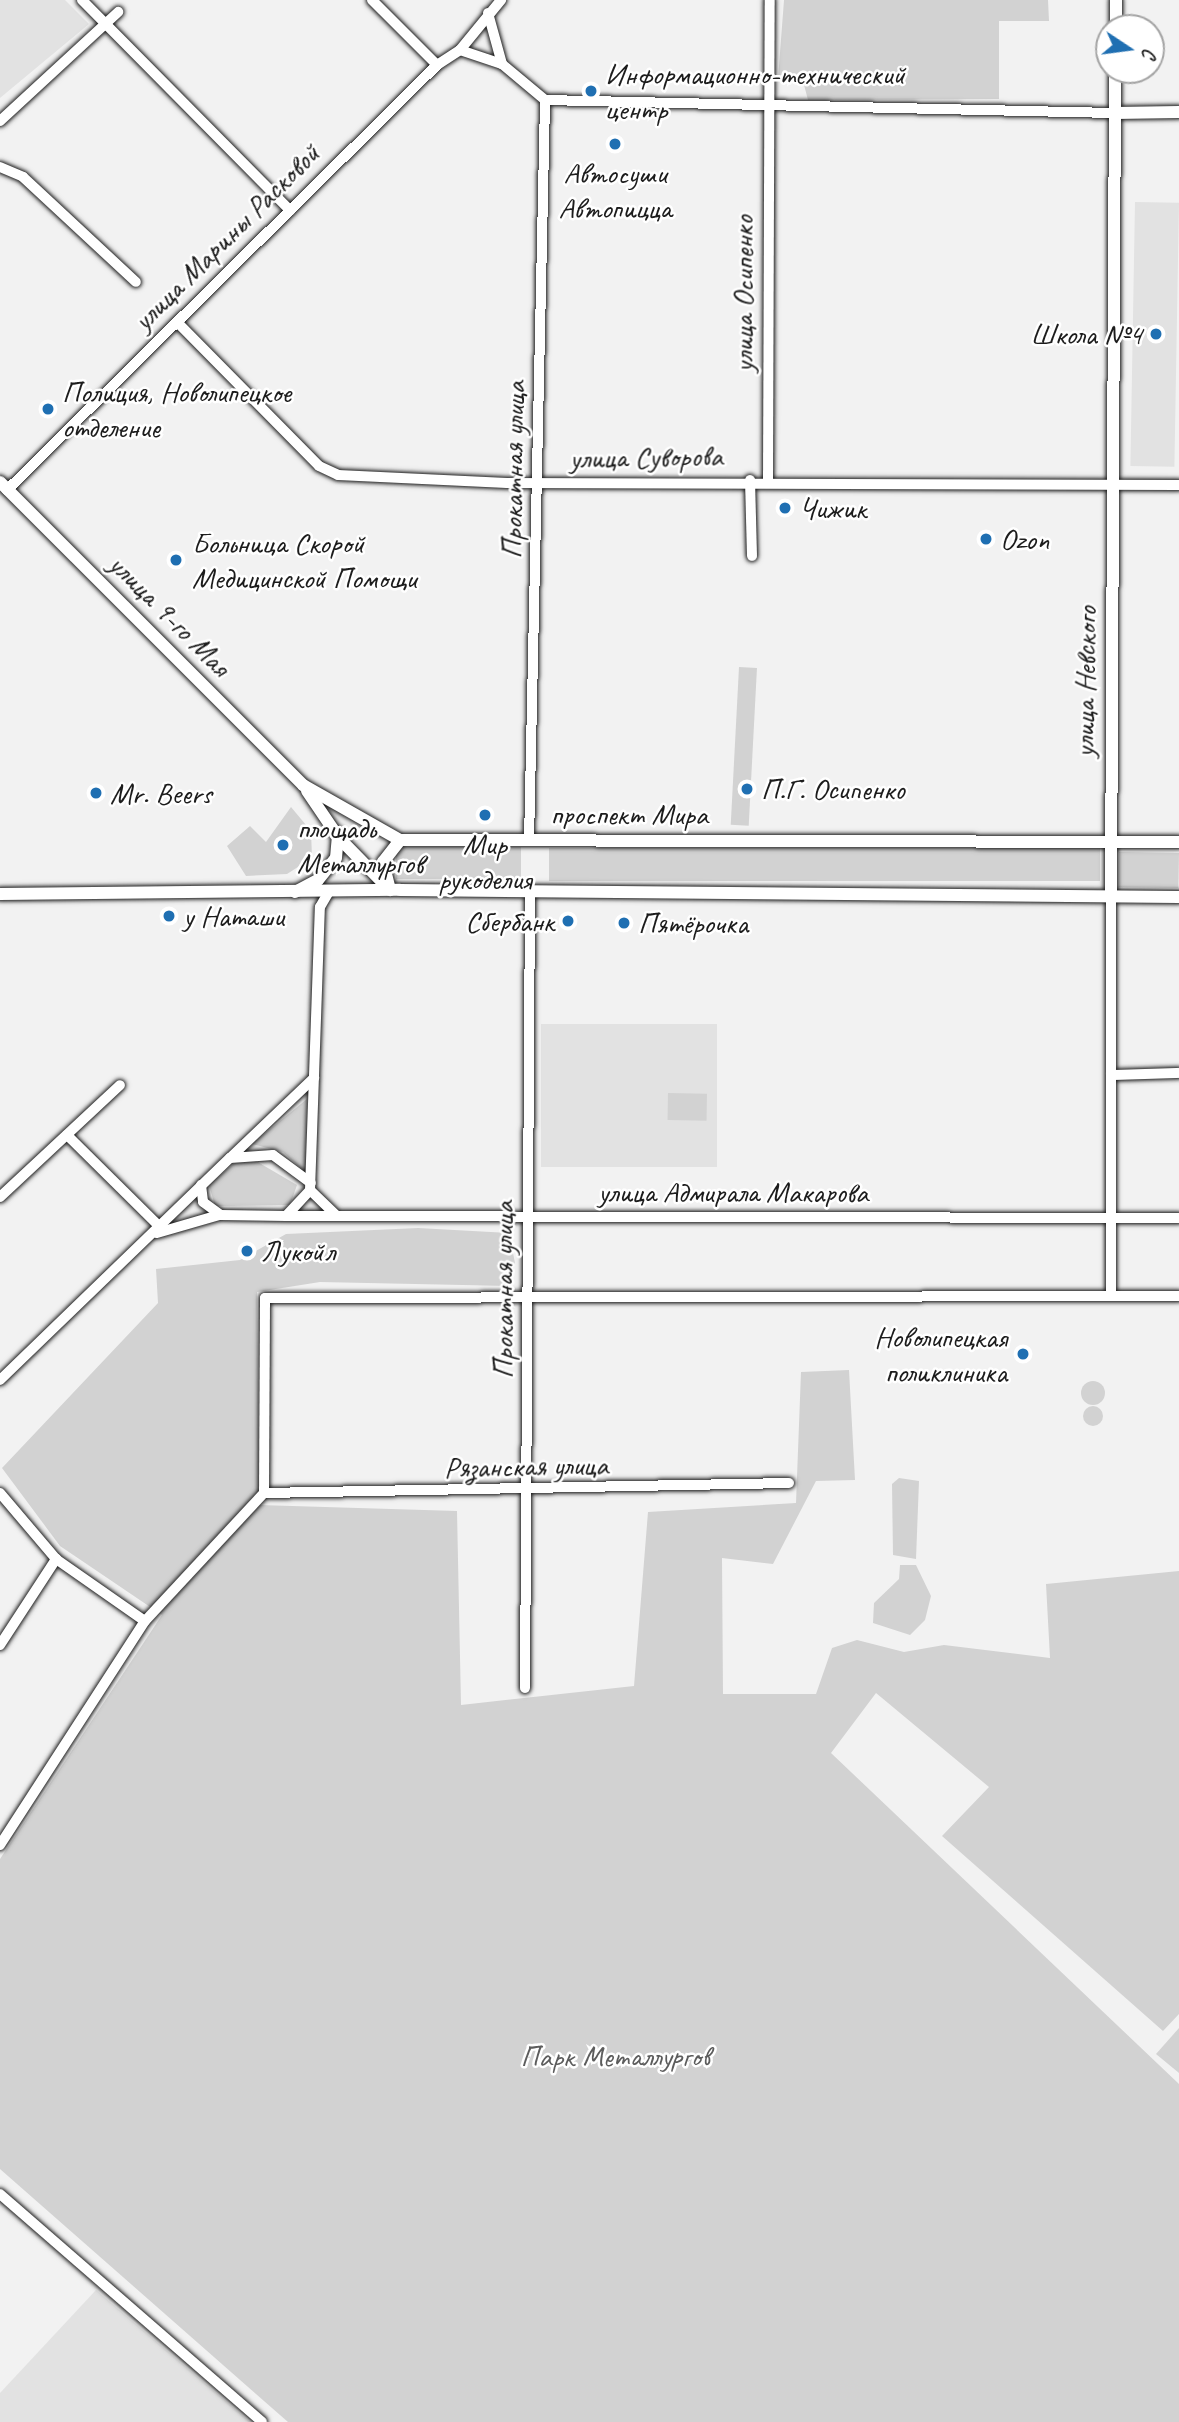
<!DOCTYPE html>
<meta charset="utf-8">
<style>
body{margin:0}
#map{position:relative;width:1179px;height:2422px;overflow:hidden;background:#f2f2f2;font-family:Caveat,sans-serif}
div>[style]{position:absolute}
[style*='--x']{left:calc(var(--x)*1px);top:calc(var(--y)*1px);width:calc(var(--w)*1px);rotate:calc(var(--a)*1deg)}
.built>*{inset:0;background:#e2e2e2;transform-origin:0 0}
.green>*{inset:0;background:#d2d2d2;transform-origin:0 0}
.round{border-radius:50%}
.roads{filter:drop-shadow(0 0 2px #1c1c1c) drop-shadow(0 0 2px #1c1c1c)}
.minor>*{height:10px;margin:-5px;padding:0 5px;transform-origin:5px;border-radius:5px;background:#fff}
.major>*{height:12px;margin:-6px;padding:0 6px;transform-origin:6px;border-radius:6px;background:#fff}
.dots>*{width:19px;height:19px;translate:-50% -50%;box-sizing:border-box;border:4px solid #fff;border-radius:50%}
span{translate:-50% -50%;white-space:nowrap;text-align:center;line-height:1.15;-webkit-text-stroke:5px #fff;paint-order:stroke}
.poi-label{font-size:30px;color:#1c1c1c}
.left{translate:0 -50%;text-align:left}
.right{translate:-100% -50%;text-align:right}
.street-label{font-size:30px;color:#1c1c1c}
.park-label{font-size:30px;color:#5c5c5c}
.north{position:absolute;left:1095px;top:14px;width:70px;height:70px;box-sizing:border-box;background:#fff;border:2px solid #a4a4a4;border-radius:50%;rotate:103deg;font-size:19px;font-weight:700;line-height:28px;text-align:center;color:#1c1c1c}
.north::after{content:'';display:block;margin:auto;width:24px;height:32px;background:#1f6fb2;clip-path:polygon(50% 0,100% 100%,50% 72%,0 100%)}
</style>
<div id="map">
<div class="built">
<i style="clip-path:polygon(0 0,65px 0,89px 24px,0 98px)"></i>
<i style="left:1135px;top:202px;width:44px;height:264px;rotate:1deg"></i>
<i style="left:717px;top:1024px;width:143px;height:176px;rotate:90deg"></i>
<i style="clip-path:polygon(96px 2290px,250px 2422px,0 2422px,0 2393px)"></i>
</div>
<div class="green">
<i style="clip-path:polygon(784px 0,1048px 0,1049px 21px,999px 21px,999px 99px,808px 100px,803px 81px,778px 79px)"></i>
<i style="left:739px;top:667px;width:18px;height:158px;rotate:3deg"></i>
<i style="clip-path:polygon(291px 807px,311px 831px,312px 858px,287px 874px,246px 876px,227px 846px,250px 826px,266px 842px)"></i>
<i style="left:396px;top:847px;width:125px;height:32px"></i>
<i style="left:549px;top:848px;width:551px;height:33px"></i>
<i style="left:1119px;top:852px;width:60px;height:35px;rotate:1deg"></i>
<i style="left:668px;top:1093px;width:39px;height:27px;rotate:1deg"></i>
<i style="clip-path:polygon(307px 1099px,307px 1171px,304px 1171px,283px 1152px,252px 1144px)"></i>
<i style="clip-path:polygon(256px 1161px,297px 1185px,290px 1205px,215px 1206px,209px 1185px,236px 1162px)"></i>
<i style="clip-path:polygon(418px 1228px,509px 1233px,515px 1263px,510px 1286px,320px 1282px,257px 1292px,259px 1505px,457px 1511px,461px 1705px,634px 1686px,648px 1512px,796px 1503px,801px 1372px,849px 1370px,855px 1480px,816px 1481px,773px 1564px,722px 1558px,723px 1694px,816px 1694px,832px 1648px,857px 1640px,904px 1652px,944px 1645px,1050px 1658px,1046px 1584px,1179px 1571px,1179px 2014px,1163px 2031px,942px 1836px,989px 1787px,876px 1693px,831px 1753px,1179px 2084px,1179px 2422px,288px 2422px,0 2169px,0 1859px,162px 1615px,60px 1546px,2px 1468px,158px 1303px,156px 1269px,240px 1260px,286px 1234px)"></i>
<i class="round" style="left:1081px;top:1381px;width:24px;height:24px"></i>
<i class="round" style="left:1083px;top:1406px;width:20px;height:20px"></i>
<i style="clip-path:polygon(899px 1478px,919px 1481px,916px 1559px,893px 1555px,892px 1484px)"></i>
<i style="clip-path:polygon(900px 1565px,916px 1565px,931px 1596px,925px 1620px,910px 1635px,873px 1623px,874px 1603px,899px 1579px)"></i>
<i style="clip-path:polygon(1179px 2028px,1179px 2073px,1156px 2054px)"></i>
</div>
<div class="roads">
<div class="minor">
<i style="--x:82;--y:0;--w:296;--a:45.3"></i>
<i style="--x:372;--y:0;--w:92;--a:45"></i>
<i style="--x:488;--y:13;--w:53;--a:74.6"></i>
<i style="--x:460;--y:50;--w:44;--a:18.4"></i>
<i style="--x:502;--y:64;--w:56;--a:39.9"></i>
<i style="--x:545;--y:100;--w:570;--a:1.31"></i>
<i style="--x:0;--y:121;--w:161;--a:-42.7"></i>
<i style="--x:0;--y:167;--w:25;--a:23"></i>
<i style="--x:23;--y:177;--w:154;--a:42.9"></i>
<i style="--x:177;--y:322;--w:202;--a:45.4"></i>
<i style="--x:319;--y:466;--w:21;--a:25"></i>
<i style="--x:338;--y:475;--w:169;--a:2.7"></i>
<i style="--x:507;--y:483;--w:672;--a:0.17"></i>
<i style="--x:750;--y:480;--w:76;--a:88.5"></i>
<i style="--x:768;--y:480;--w:480;--a:-89.8"></i>
<i style="--x:7;--y:490;--w:605;--a:-44.66"></i>
<i style="--x:437;--y:65;--w:27;--a:-33"></i>
<i style="--x:460;--y:50;--w:65;--a:-50.6"></i>
<i style="--x:529;--y:841;--w:741;--a:-88.76"></i>
<i style="--x:1111;--y:898;--w:397;--a:90"></i>
<i style="--x:1111;--y:1075;--w:68;--a:-1.7"></i>
<i style="--x:67;--y:1135;--w:129;--a:44.7"></i>
<i style="--x:231;--y:1157;--w:115;--a:-43.6"></i>
<i style="--x:201;--y:1185;--w:17;--a:83"></i>
<i style="--x:203;--y:1202;--w:22;--a:36"></i>
<i style="--x:221;--y:1215;--w:65;--a:0.9"></i>
<i style="--x:286;--y:1216;--w:35;--a:-47"></i>
<i style="--x:310;--y:1190;--w:283;--a:-88"></i>
<i style="--x:320;--y:907;--w:16;--a:-60"></i>
<i style="--x:310;--y:1190;--w:35;--a:44"></i>
<i style="--x:0;--y:1197;--w:164;--a:-43"></i>
<i style="--x:286;--y:1216;--w:893;--a:0.13"></i>
<i style="--x:157;--y:1233;--w:65;--a:-16.2"></i>
<i style="--x:0;--y:1380;--w:320;--a:-44"></i>
<i style="--x:230;--y:1158;--w:43;--a:-4"></i>
<i style="--x:273;--y:1155;--w:47;--a:36.4"></i>
<i style="--x:0;--y:1493;--w:87;--a:49.7"></i>
<i style="--x:56;--y:1559;--w:108;--a:34.9"></i>
<i style="--x:264;--y:1493;--w:525;--a:-1.09"></i>
<i style="--x:0;--y:1645;--w:103;--a:-56.9"></i>
<i style="--x:525;--y:1688;--w:796;--a:-89.64"></i>
<i style="--x:0;--y:1845;--w:267;--a:-57.1"></i>
<i style="--x:145;--y:1621;--w:175;--a:-47.1"></i>
<i style="--x:264;--y:1493;--w:195;--a:-89.7"></i>
<i style="--x:265;--y:1298;--w:914;--a:-0.13"></i>
<i style="--x:0;--y:2194;--w:347;--a:41"></i>
</div>
<div class="major">
<i style="--x:1116;--y:28;--w:28;--a:-90"></i>
<i style="--x:1115;--y:113;--w:64;--a:-0.9"></i>
<i style="--x:0;--y:482;--w:429;--a:45"></i>
<i style="--x:303;--y:785;--w:112;--a:29.6"></i>
<i style="--x:400;--y:840;--w:779;--a:0.15"></i>
<i style="--x:307;--y:791;--w:57;--a:55.8"></i>
<i style="--x:339;--y:838;--w:73;--a:45.6"></i>
<i style="--x:389;--y:886;--w:25;--a:-104"></i>
<i style="--x:383;--y:862;--w:28;--a:-52"></i>
<i style="--x:295;--y:892;--w:26;--a:-28"></i>
<i style="--x:318;--y:880;--w:28;--a:-51"></i>
<i style="--x:336;--y:858;--w:25;--a:-85"></i>
<i style="--x:0;--y:894;--w:400;--a:-0.6"></i>
<i style="--x:400;--y:890;--w:779;--a:0.51"></i>
<i style="--x:1111;--y:898;--w:828;--a:-89.72"></i>
</div>
</div>
<div class="dots">
<i style="left:591px;top:91px;background:#1f6fb2"></i>
<i style="left:615px;top:144px;background:#1f6fb2"></i>
<i style="left:1156px;top:334px;background:#1f6fb2"></i>
<i style="left:48px;top:409px;background:#1f6fb2"></i>
<i style="left:785px;top:508px;background:#1f6fb2"></i>
<i style="left:986px;top:539px;background:#1f6fb2"></i>
<i style="left:176px;top:560px;background:#1f6fb2"></i>
<i style="left:747px;top:789px;background:#1f6fb2"></i>
<i style="left:96px;top:793px;background:#1f6fb2"></i>
<i style="left:485px;top:815px;background:#1f6fb2"></i>
<i style="left:283px;top:845px;background:#1f6fb2"></i>
<i style="left:169px;top:916px;background:#1f6fb2"></i>
<i style="left:568px;top:921px;background:#1f6fb2"></i>
<i style="left:624px;top:923px;background:#1f6fb2"></i>
<i style="left:247px;top:1251px;background:#1f6fb2"></i>
<i style="left:1023px;top:1354px;background:#1f6fb2"></i>
</div>
<div class="poi-label">
<span class="left" style="left:605px;top:91px">Информационно-технический<br>центр</span>
<span style="left:615px;top:190px">Автосуши<br>Автопицца</span>
<span class="right" style="left:1142px;top:334px">Школа №4</span>
<span class="left" style="left:62px;top:409px">Полиция, Новолипецкое<br>отделение</span>
<span class="left" style="left:799px;top:508px">Чижик</span>
<span class="left" style="left:1000px;top:539px">Ozon</span>
<span class="left" style="left:192px;top:560px">Больница Скорой<br>Медицинской Помощи</span>
<span class="left" style="left:761px;top:789px">П.Г. Осипенко</span>
<span class="left" style="left:110px;top:793px">Mr. Beers</span>
<span class="left" style="left:297px;top:845px">площадь<br>Металлургов</span>
<span style="left:485px;top:861px">Мир<br>рукоделия</span>
<span class="left" style="left:183px;top:916px">у Наташи</span>
<span class="right" style="left:554px;top:921px">Сбербанк</span>
<span class="left" style="left:638px;top:923px">Пятёрочка</span>
<span class="left" style="left:261px;top:1251px">Лукойл</span>
<span class="right" style="left:1007px;top:1354px">Новолипецкая<br>поликлиника</span>
</div>
<div class="street-label">
<span style="left:226px;top:237px;rotate:-45deg">улица Марины Расковой</span>
<span style="left:743px;top:294px;rotate:-90deg">улица Осипенко</span>
<span style="left:646px;top:457px;rotate:-1deg">улица Суворова</span>
<span style="left:513px;top:470px;rotate:-89deg">Прокатная улица</span>
<span style="left:170px;top:615px;rotate:45deg">улица 9-го Мая</span>
<span style="left:1085px;top:682px;rotate:-89deg">улица Невского</span>
<span style="left:629px;top:814px">проспект Мира</span>
<span style="left:733px;top:1192px">улица Адмирала Макарова</span>
<span style="left:503px;top:1290px;rotate:-90deg">Прокатная улица</span>
<span style="left:526px;top:1466px;rotate:-1deg">Рязанская улица</span>
</div>
<div class="park-label">
<span style="left:615px;top:2056px">Парк Металлургов</span>
</div>
<div class="north">С</div>
</div>
